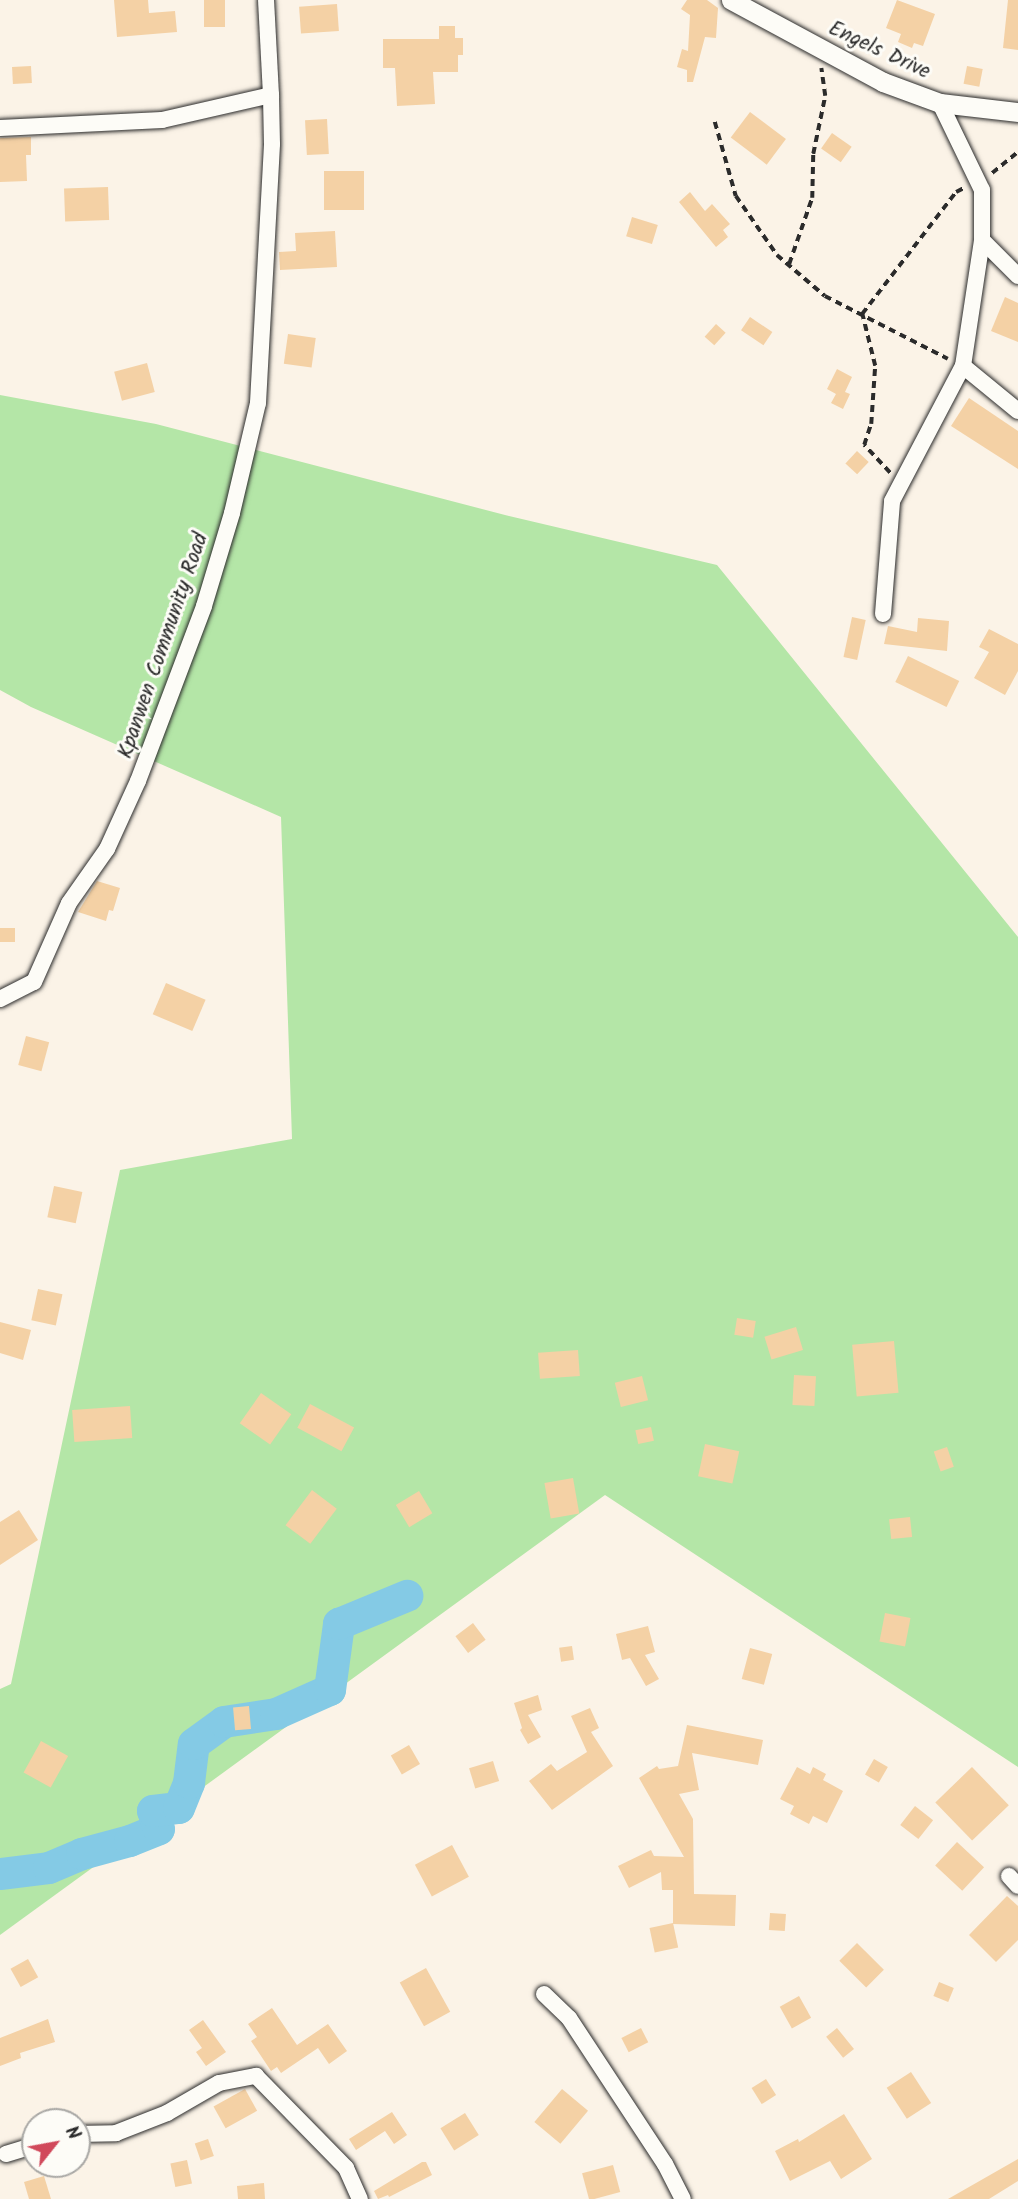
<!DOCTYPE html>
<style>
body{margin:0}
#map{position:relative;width:1018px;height:2199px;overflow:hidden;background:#fbf3e7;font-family:Kalam,sans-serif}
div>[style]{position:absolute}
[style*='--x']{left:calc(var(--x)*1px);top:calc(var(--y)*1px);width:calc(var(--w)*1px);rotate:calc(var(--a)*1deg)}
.green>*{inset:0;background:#b4e6a7}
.river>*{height:32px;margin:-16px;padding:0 16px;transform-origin:16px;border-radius:16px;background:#84cae5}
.building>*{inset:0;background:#f4d1a5;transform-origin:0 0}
.path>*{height:3.5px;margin-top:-1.75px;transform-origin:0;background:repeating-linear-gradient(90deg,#2b2b2b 0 7px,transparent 0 12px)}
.roads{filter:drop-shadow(0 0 2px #2b2b2b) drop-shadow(0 0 2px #2b2b2b)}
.minor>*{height:16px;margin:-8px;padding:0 8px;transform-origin:8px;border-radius:8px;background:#fdfcf7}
.tertiary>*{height:19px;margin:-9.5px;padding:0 9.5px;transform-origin:9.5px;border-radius:9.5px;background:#fdfcf7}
span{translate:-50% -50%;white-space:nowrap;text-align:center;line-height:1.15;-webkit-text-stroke:6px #fdfcf7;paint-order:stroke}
.street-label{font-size:21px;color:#2b2b2b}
.north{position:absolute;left:21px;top:2108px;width:70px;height:70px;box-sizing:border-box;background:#fdfcf7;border:2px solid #a9a8a5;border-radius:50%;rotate:59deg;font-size:19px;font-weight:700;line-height:28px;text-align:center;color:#2b2b2b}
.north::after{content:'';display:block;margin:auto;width:24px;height:32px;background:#d1495b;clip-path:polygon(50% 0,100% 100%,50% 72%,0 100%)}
</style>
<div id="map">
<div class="green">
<i style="clip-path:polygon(0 395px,156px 424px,505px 515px,717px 565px,1018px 937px,1018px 1767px,605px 1495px,0 1935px,0 1689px,11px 1684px,120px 1170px,292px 1139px,281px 817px,31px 707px,0 690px)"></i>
</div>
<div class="river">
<i style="--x:0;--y:1874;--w:49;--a:-7"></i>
<i style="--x:49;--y:1868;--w:36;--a:-23"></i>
<i style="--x:82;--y:1854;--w:50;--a:-15.2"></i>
<i style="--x:130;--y:1841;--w:31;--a:-22"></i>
<i style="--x:159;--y:1829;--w:19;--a:-108"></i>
<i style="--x:153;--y:1811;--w:26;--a:-7"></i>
<i style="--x:179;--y:1808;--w:27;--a:-68"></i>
<i style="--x:189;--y:1783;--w:39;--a:-83"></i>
<i style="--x:194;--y:1744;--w:37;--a:-36"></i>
<i style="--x:224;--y:1722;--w:53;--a:-8.7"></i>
<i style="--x:276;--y:1714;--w:59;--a:-24"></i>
<i style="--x:330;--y:1690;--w:67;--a:-82.2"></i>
<i style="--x:339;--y:1624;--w:74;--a:-22.4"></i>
</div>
<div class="building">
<i style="clip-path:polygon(114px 0,148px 0,149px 13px,175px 11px,177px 32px,117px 37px)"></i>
<i style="left:204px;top:0;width:21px;height:27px"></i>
<i style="clip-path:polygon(687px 0,707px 0,718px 8px,716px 38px,705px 37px,693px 82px,687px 82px,687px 70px,677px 67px,682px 49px,688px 51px,690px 15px,681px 9px)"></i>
<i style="clip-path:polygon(897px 0,935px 14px,923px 46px,914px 43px,912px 48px,898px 42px,901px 34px,886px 28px)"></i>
<i style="clip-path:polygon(1008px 0,1018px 0,1018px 50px,1003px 48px)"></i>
<i style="left:337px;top:4px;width:27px;height:38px;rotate:86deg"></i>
<i style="clip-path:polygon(439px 26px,455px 26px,455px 38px,463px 38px,463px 55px,458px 55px,458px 72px,433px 72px,435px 104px,397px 106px,395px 68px,383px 68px,383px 39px,439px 39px)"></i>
<i style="left:31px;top:66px;width:17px;height:19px;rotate:87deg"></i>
<i style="left:967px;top:66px;width:16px;height:18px;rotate:11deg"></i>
<i style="left:750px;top:112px;width:45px;height:32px;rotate:37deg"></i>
<i style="left:327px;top:119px;width:35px;height:22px;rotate:87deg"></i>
<i style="left:832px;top:133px;width:24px;height:19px;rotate:35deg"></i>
<i style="clip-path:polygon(31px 137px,31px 155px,26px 155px,27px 181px,0 182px,0 138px)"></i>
<i style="left:324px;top:171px;width:40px;height:39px"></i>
<i style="left:108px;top:187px;width:33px;height:44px;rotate:88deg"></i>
<i style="clip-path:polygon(690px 192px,705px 211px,712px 204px,730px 224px,723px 230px,728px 237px,716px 247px,679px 202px)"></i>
<i style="left:632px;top:217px;width:27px;height:20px;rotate:17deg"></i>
<i style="clip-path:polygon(335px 231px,337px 267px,280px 270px,279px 252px,296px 251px,295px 233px)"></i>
<i style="clip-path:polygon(1005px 297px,1018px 303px,1018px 342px,991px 331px)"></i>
<i style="left:750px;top:317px;width:27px;height:16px;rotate:34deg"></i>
<i style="left:716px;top:324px;width:13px;height:17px;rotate:42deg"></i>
<i style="left:288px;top:334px;width:28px;height:30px;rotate:8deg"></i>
<i style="left:147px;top:363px;width:30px;height:34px;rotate:75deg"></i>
<i style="clip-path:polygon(837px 369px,852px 377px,845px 392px,850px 394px,843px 409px,831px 403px,836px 394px,827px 389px)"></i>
<i style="clip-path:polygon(969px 398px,1018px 431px,1018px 469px,951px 426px)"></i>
<i style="left:857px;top:451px;width:16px;height:17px;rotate:43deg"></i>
<i style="left:852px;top:617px;width:14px;height:41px;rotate:12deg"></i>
<i style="clip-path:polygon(918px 618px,949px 621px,947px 651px,884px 644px,888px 626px,917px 632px)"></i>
<i style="clip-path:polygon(989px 629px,1018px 644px,1018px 671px,1005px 695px,974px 678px,989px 652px,979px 647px)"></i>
<i style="left:908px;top:656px;width:57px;height:29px;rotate:26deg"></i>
<i style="clip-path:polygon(97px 881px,120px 888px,113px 911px,109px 910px,106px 921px,78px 912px)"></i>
<i style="left:0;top:928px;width:15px;height:14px"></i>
<i style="left:166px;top:983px;width:43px;height:34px;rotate:23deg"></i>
<i style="left:26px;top:1036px;width:24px;height:30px;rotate:15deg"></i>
<i style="left:54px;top:1186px;width:29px;height:32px;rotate:12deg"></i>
<i style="left:38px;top:1289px;width:25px;height:32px;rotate:12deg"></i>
<i style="left:737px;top:1318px;width:19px;height:17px;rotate:9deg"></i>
<i style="clip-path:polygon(0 1322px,31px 1330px,23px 1360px,0 1353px)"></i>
<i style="left:796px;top:1327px;width:24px;height:33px;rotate:73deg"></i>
<i style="left:894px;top:1341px;width:52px;height:42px;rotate:85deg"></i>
<i style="left:578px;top:1350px;width:26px;height:40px;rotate:86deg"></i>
<i style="left:794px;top:1375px;width:22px;height:30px;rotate:3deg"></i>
<i style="left:642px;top:1376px;width:25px;height:28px;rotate:76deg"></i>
<i style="left:261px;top:1393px;width:37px;height:37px;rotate:35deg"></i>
<i style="left:310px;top:1404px;width:50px;height:27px;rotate:28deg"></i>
<i style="left:130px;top:1406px;width:32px;height:58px;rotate:86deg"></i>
<i style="left:651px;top:1427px;width:14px;height:16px;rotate:78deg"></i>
<i style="left:705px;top:1444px;width:35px;height:33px;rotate:12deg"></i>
<i style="left:947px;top:1447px;width:21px;height:14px;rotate:71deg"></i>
<i style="left:573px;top:1478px;width:36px;height:29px;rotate:80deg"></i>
<i style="left:312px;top:1490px;width:31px;height:44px;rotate:37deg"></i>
<i style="left:419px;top:1491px;width:26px;height:27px;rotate:59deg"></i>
<i style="clip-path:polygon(19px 1510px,38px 1540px,0 1565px,0 1522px)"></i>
<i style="left:910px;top:1517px;width:20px;height:21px;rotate:84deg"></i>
<i style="left:885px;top:1613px;width:26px;height:29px;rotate:11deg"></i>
<i style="left:473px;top:1623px;width:21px;height:22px;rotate:53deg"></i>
<i style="clip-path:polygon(648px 1626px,655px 1652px,645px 1655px,659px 1679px,646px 1686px,630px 1658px,622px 1660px,616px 1634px)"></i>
<i style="left:572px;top:1646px;width:14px;height:13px;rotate:82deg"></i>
<i style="left:750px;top:1648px;width:23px;height:32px;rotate:15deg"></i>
<i style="clip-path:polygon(538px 1695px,542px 1710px,528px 1715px,541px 1737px,528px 1744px,520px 1730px,522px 1728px,514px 1703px)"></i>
<i style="left:249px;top:1706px;width:23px;height:16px;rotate:85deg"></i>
<i style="clip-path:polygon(590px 1708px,599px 1728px,591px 1732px,613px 1766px,552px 1810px,529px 1781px,551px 1764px,557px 1771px,587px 1752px,571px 1716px)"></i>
<i style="clip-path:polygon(687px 1725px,763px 1740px,758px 1765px,692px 1753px,699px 1790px,679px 1794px,693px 1819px,694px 1894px,736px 1895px,735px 1926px,673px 1924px,673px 1890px,662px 1890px,661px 1872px,629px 1888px,618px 1866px,651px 1850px,654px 1856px,684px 1857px,639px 1778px,657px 1766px,659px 1769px,678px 1766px)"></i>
<i style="left:41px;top:1741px;width:31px;height:36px;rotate:29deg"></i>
<i style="left:409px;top:1745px;width:22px;height:21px;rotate:60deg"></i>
<i style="left:874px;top:1759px;width:16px;height:18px;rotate:30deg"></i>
<i style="left:493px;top:1761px;width:21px;height:25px;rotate:73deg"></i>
<i style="clip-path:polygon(797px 1767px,810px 1774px,813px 1767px,826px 1774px,823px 1780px,843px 1791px,827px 1823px,813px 1816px,809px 1824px,790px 1814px,794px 1806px,780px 1799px)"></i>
<i style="left:972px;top:1767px;width:53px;height:51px;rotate:46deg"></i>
<i style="left:915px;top:1806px;width:23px;height:24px;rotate:38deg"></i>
<i style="left:957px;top:1842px;width:37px;height:32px;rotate:43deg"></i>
<i style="left:452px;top:1845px;width:36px;height:42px;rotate:62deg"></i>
<i style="clip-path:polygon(1007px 1896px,1018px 1906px,1018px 1940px,996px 1962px,969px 1935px)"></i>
<i style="left:770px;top:1913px;width:16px;height:17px;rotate:4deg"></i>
<i style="left:673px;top:1923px;width:25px;height:24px;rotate:78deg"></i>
<i style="left:857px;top:1943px;width:38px;height:25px;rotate:45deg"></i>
<i style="left:28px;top:1959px;width:21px;height:20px;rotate:61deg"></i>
<i style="left:426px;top:1968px;width:50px;height:30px;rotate:61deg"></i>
<i style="left:939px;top:1982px;width:16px;height:15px;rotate:22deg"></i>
<i style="left:799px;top:1996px;width:25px;height:22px;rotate:61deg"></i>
<i style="clip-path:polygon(272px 2008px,297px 2045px,328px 2024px,347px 2051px,329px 2064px,318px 2048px,281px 2073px,277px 2067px,271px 2071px,251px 2041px,257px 2037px,248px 2024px)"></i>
<i style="clip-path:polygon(48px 2019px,55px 2042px,20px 2053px,21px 2058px,0 2066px,0 2038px)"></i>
<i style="clip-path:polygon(203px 2020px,226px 2052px,206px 2066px,196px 2052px,202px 2048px,189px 2030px)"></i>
<i style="left:641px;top:2028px;width:16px;height:22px;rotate:63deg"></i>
<i style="left:837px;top:2028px;width:27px;height:14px;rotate:51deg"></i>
<i style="left:911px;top:2072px;width:37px;height:29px;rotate:57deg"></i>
<i style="left:766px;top:2079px;width:19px;height:17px;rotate:58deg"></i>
<i style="left:245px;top:2089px;width:25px;height:36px;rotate:61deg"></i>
<i style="left:562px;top:2089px;width:34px;height:43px;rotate:40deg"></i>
<i style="clip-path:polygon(392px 2112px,407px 2135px,394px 2144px,385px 2131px,356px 2150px,349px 2139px)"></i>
<i style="left:465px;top:2113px;width:26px;height:29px;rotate:58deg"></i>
<i style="clip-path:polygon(844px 2114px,872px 2159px,841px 2179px,830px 2161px,790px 2181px,775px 2151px,798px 2139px,799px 2142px)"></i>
<i style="left:208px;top:2139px;width:18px;height:14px;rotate:71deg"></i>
<i style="clip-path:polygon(1018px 2159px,1018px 2181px,989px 2199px,948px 2199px)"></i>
<i style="left:187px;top:2160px;width:24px;height:17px;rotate:78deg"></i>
<i style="clip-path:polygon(422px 2162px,426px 2162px,432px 2175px,389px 2197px,388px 2195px,378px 2199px,374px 2191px)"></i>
<i style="left:613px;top:2165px;width:28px;height:32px;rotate:75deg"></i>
<i style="clip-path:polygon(44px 2176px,51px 2199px,29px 2199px,24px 2182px)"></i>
<i style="clip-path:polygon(264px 2183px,265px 2199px,238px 2199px,237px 2186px)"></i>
</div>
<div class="path">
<i style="--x:715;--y:122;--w:77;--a:74.2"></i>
<i style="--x:736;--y:196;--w:72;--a:55.2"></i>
<i style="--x:777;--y:255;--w:63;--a:40.5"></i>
<i style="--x:825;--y:296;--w:138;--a:27.1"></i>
<i style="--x:992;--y:173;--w:33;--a:-39"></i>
<i style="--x:789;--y:264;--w:70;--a:-70.8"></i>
<i style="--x:812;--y:198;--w:44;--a:-88.7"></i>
<i style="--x:813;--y:154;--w:59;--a:-78.3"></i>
<i style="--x:825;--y:96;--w:28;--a:-98"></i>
<i style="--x:890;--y:473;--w:38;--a:-133"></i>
<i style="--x:864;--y:445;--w:22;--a:-72"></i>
<i style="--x:871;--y:424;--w:58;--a:-86.1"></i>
<i style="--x:875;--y:366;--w:54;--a:-104"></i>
<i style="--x:862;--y:314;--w:154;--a:-52.4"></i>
<i style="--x:956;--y:192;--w:9;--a:-27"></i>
</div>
<div class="roads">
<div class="minor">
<i style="--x:0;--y:128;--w:162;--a:-2.8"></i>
<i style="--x:162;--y:120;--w:112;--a:-12.9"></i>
<i style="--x:271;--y:95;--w:95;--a:-93"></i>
<i style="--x:982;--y:240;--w:51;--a:45"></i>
<i style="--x:963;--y:366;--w:71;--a:39.3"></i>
<i style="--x:883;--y:614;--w:113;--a:-85.4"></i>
<i style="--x:892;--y:501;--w:153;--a:-62.3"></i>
<i style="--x:963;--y:366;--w:127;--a:-81.4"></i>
<i style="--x:982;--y:240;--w:50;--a:-90"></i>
<i style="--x:982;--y:190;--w:97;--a:-115.8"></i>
<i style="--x:0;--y:999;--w:38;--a:-27"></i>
<i style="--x:34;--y:982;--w:86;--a:-66.1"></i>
<i style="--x:69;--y:903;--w:66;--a:-54.9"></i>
<i style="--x:107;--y:849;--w:75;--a:-65.5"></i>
<i style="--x:138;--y:781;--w:187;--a:-69.3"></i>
<i style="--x:204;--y:606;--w:97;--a:-73.2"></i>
<i style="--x:232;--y:513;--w:113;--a:-76.7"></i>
<i style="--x:258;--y:403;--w:259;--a:-86.9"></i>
<i style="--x:272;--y:144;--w:49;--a:-91.2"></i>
<i style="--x:1009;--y:1876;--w:13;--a:48"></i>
<i style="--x:544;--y:1994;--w:35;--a:44"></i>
<i style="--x:569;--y:2018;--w:175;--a:56.7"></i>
<i style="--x:665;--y:2164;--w:39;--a:63"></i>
<i style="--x:77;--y:2134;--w:39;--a:-1"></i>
<i style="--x:116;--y:2133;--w:55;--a:-21.4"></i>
<i style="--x:167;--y:2113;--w:60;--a:-30"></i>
<i style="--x:219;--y:2083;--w:38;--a:-11"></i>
<i style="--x:256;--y:2076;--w:129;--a:45.6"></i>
<i style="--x:346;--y:2168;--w:34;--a:66"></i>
<i style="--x:6;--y:2154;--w:30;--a:-17"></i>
</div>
<div class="tertiary">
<i style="--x:731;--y:0;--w:173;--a:28.3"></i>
<i style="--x:883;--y:82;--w:61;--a:20.2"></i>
<i style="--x:940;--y:103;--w:79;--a:6.6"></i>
</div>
</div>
<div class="street-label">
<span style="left:879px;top:51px;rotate:25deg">Engels Drive</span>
<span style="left:164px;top:646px;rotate:-71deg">Kpanwen Community Road</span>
</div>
<div class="north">N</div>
</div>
